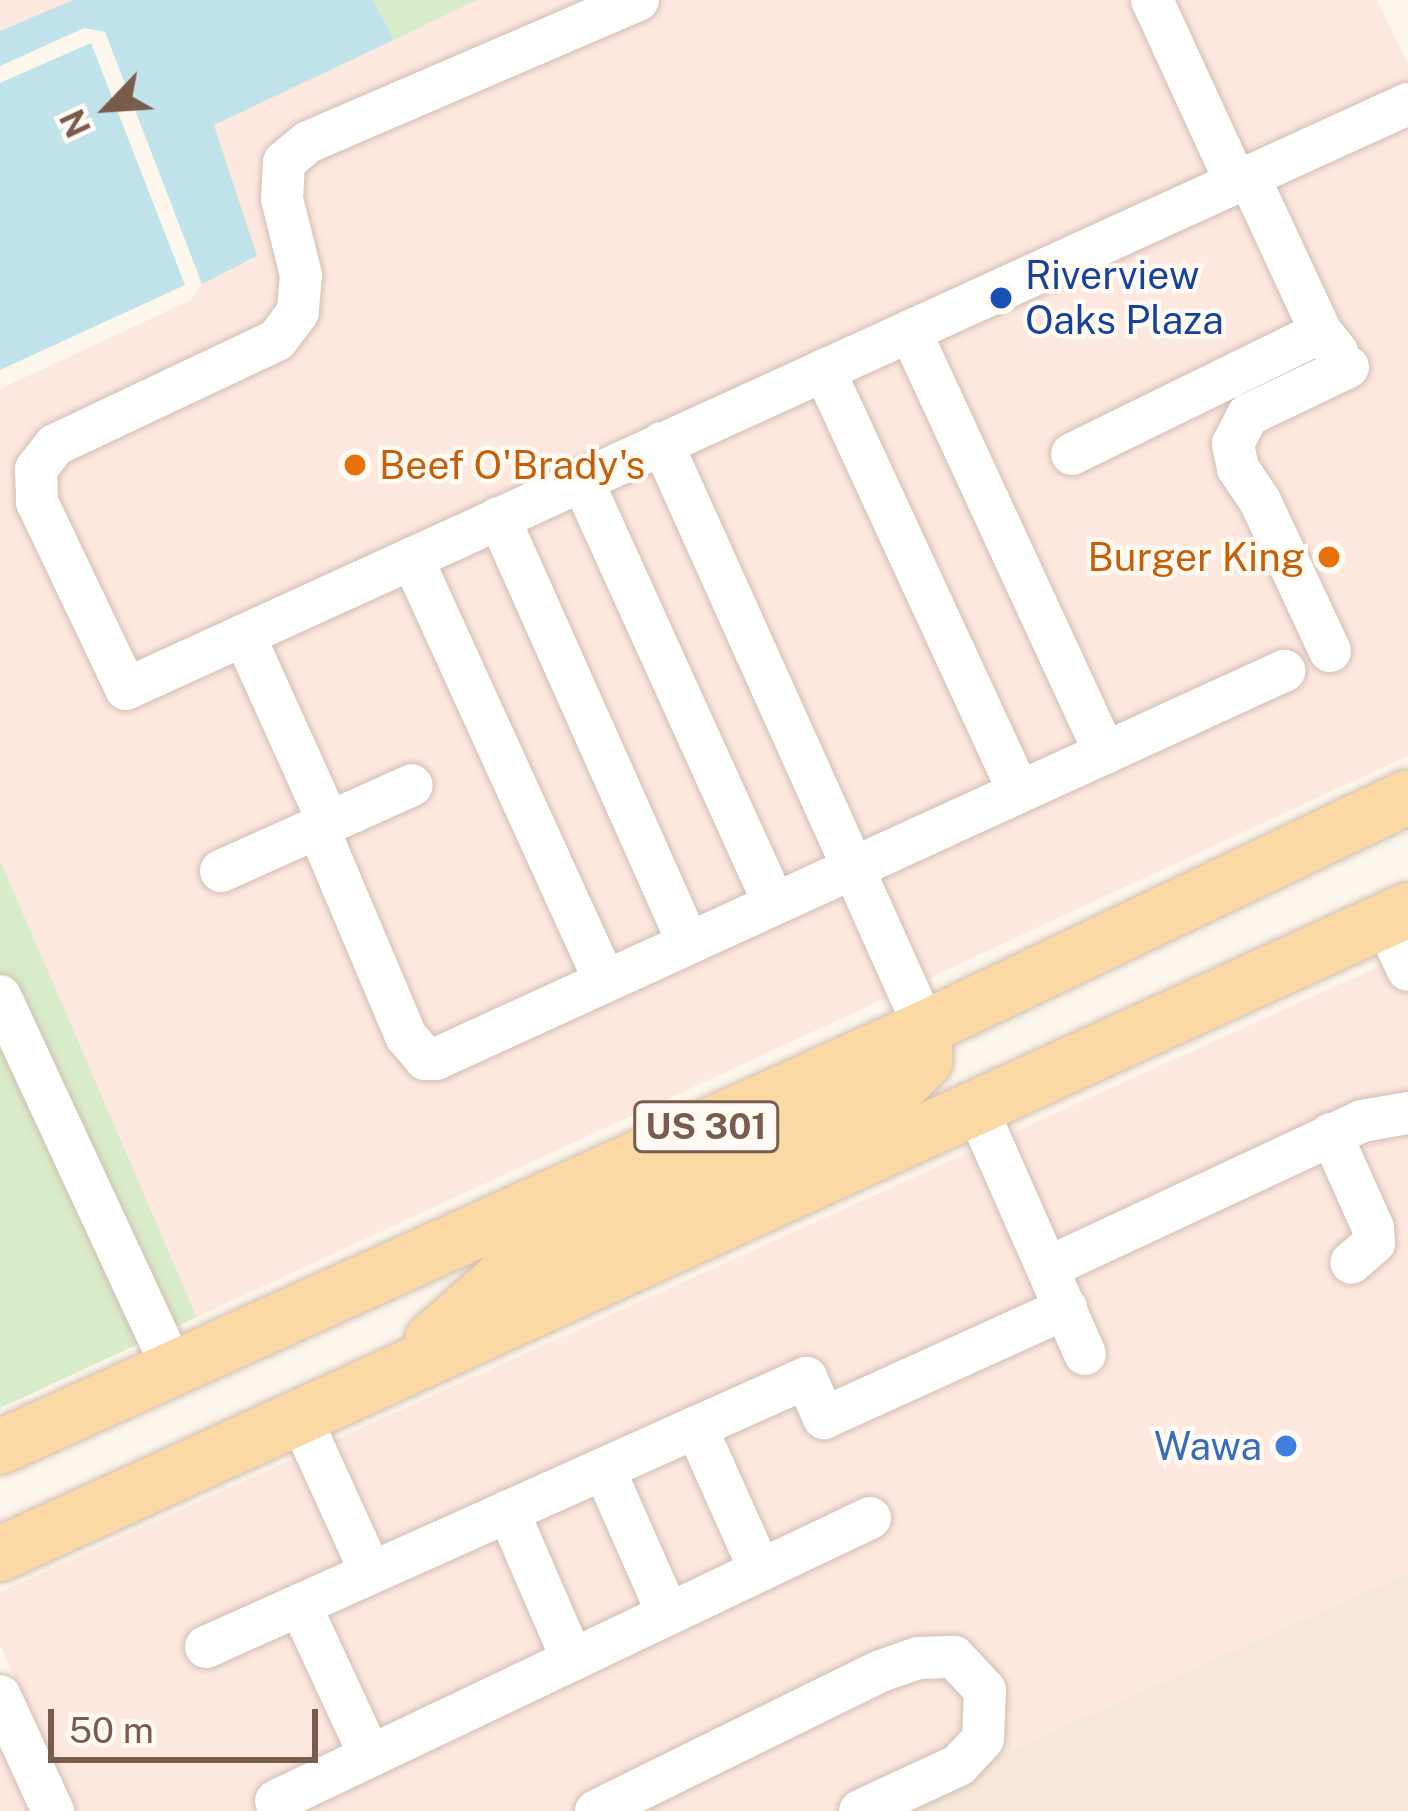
<!DOCTYPE html>
<style>
body{margin:0}
#map{position:relative;width:1408px;height:1811px;overflow:hidden;background:#fdf6ec;font-family:"Public Sans",sans-serif}
div>[style]{position:absolute}
[style*='--x']{left:calc(var(--x)*1px);top:calc(var(--y)*1px);width:calc(var(--w)*1px);rotate:calc(var(--a)*1deg)}
.residential>*{inset:0;background:#f5e8da}
.commercial>*{inset:0;background:#fde8e0}
.green>*{inset:0;background:#d8ecc9}
.water>*{inset:0;background:#bfe3e8}
.roads{filter:drop-shadow(0 0 3px #d1beb0) drop-shadow(0 0 3px #d1beb0)}
.minor>*{height:42px;margin:-21px;padding:0 21px;transform-origin:21px;border-radius:21px;background:#fff}
.major>*{height:54px;margin:-27px;padding:0 27px;transform-origin:27px;border-radius:27px;background:#fbd9a5}
.dots>*{width:33px;height:33px;translate:-50% -50%;box-sizing:border-box;border:6px solid #fffaf3;border-radius:50%}
span{translate:-50% -50%;white-space:nowrap;text-align:center;line-height:1.15;-webkit-text-stroke:9px #fffaf3;paint-order:stroke}
.shield-label span{padding:3px 9px;background:#fffaf3;border:3px solid;border-radius:9px;-webkit-text-stroke-width:0}
.shield-label{font-size:36px;color:#7a5c4d;font-weight:700}
.transit-label{font-size:39px;color:#164399}
.left{translate:0 -50%;text-align:left}
.food-label{font-size:39px;color:#c56008}
.right{translate:-100% -50%;text-align:right}
.shop-label{font-size:39px;color:#366cbe}
.north{position:absolute;left:48px;top:48px;width:120px;height:120px;-webkit-text-stroke:9px #fffaf3;paint-order:stroke;rotate:245deg;font-size:33px;font-weight:700;line-height:48px;text-align:center;color:#7a5c4d}
.north::after{content:'';display:block;margin:auto;width:42px;height:54px;background:#7a5c4d;clip-path:polygon(50% 0,100% 100%,50% 72%,0 100%)}
.scale{position:absolute;left:48px;top:1709px;width:270px;height:54px;box-sizing:border-box;border:6px solid #7a5c4d;border-top:0;padding-left:15px;font-size:36px;line-height:42px;white-space:nowrap;color:#7a5c4d;-webkit-text-stroke:9px #fffaf3;paint-order:stroke}
</style>
<div id="map">
<div class="residential">
<i style="clip-path:polygon(1408px 1573px,1408px 1811px,874px 1811px)"></i>
</div>
<div class="commercial">
<i style="clip-path:polygon(0 0,73px 0,0 31px)"></i>
<i style="clip-path:polygon(477px 0,1377px 0,1408px 64px,1408px 756px,197px 1317px,0 860px,0 389px,191px 300px,202px 284px,256px 257px,214px 125px)"></i>
<i style="clip-path:polygon(1408px 953px,1408px 1573px,874px 1811px,76px 1811px,0 1645px,0 1592px)"></i>
<i style="clip-path:polygon(0 1746px,30px 1811px,0 1811px)"></i>
</div>
<div class="green">
<i style="clip-path:polygon(373px 0,477px 0,394px 40px)"></i>
<i style="clip-path:polygon(0 860px,197px 1317px,0 1408px)"></i>
</div>
<div class="water">
<i style="clip-path:polygon(73px 0,373px 0,394px 40px,214px 125px,257px 256px,202px 284px,105px 32px,84px 28px,0 66px,0 31px)"></i>
<i style="clip-path:polygon(91px 43px,185px 285px,0 370px,0 83px)"></i>
</div>
<div class="roads">
<div class="minor">
<i style="--x:638;--y:0;--w:359;--a:156.7"></i>
<i style="--x:308;--y:142;--w:31;--a:140"></i>
<i style="--x:284;--y:162;--w:37;--a:93"></i>
<i style="--x:282;--y:199;--w:78;--a:76"></i>
<i style="--x:301;--y:275;--w:37;--a:95"></i>
<i style="--x:298;--y:312;--w:35;--a:127"></i>
<i style="--x:277;--y:340;--w:246;--a:154.7"></i>
<i style="--x:55;--y:445;--w:31;--a:128"></i>
<i style="--x:36;--y:469;--w:33;--a:88"></i>
<i style="--x:37;--y:502;--w:207;--a:64.5"></i>
<i style="--x:126;--y:689;--w:1409;--a:-24.53"></i>
<i style="--x:1152;--y:0;--w:201;--a:65.3"></i>
<i style="--x:1249;--y:177;--w:171;--a:65.1"></i>
<i style="--x:1321;--y:332;--w:26;--a:51"></i>
<i style="--x:910;--y:331;--w:465;--a:65.2"></i>
<i style="--x:824;--y:370;--w:465;--a:65.2"></i>
<i style="--x:662;--y:443;--w:641;--a:65.79"></i>
<i style="--x:1072;--y:454;--w:277;--a:-26.1"></i>
<i style="--x:582;--y:480;--w:465;--a:65.6"></i>
<i style="--x:499;--y:518;--w:464;--a:66"></i>
<i style="--x:412;--y:558;--w:463;--a:65.5"></i>
<i style="--x:244;--y:635;--w:206;--a:65.7"></i>
<i style="--x:1330;--y:651;--w:166;--a:-115"></i>
<i style="--x:1260;--y:501;--w:40;--a:-124"></i>
<i style="--x:1238;--y:468;--w:25;--a:-102"></i>
<i style="--x:1233;--y:444;--w:33;--a:-63"></i>
<i style="--x:1248;--y:415;--w:111;--a:-25.6"></i>
<i style="--x:318;--y:828;--w:226;--a:67.1"></i>
<i style="--x:406;--y:1036;--w:30;--a:50"></i>
<i style="--x:425;--y:1059;--w:11;--a:0"></i>
<i style="--x:436;--y:1059;--w:933;--a:-24.59"></i>
<i style="--x:221;--y:871;--w:209;--a:-24.2"></i>
<i style="--x:1385;--y:921;--w:54;--a:64.9"></i>
<i style="--x:0;--y:996;--w:411;--a:65.1"></i>
<i style="--x:976;--y:1107;--w:270;--a:66.2"></i>
<i style="--x:1331;--y:1134;--w:103;--a:65.9"></i>
<i style="--x:1373;--y:1228;--w:15;--a:86"></i>
<i style="--x:1374;--y:1243;--w:30;--a:139"></i>
<i style="--x:1049;--y:1267;--w:345;--a:-25"></i>
<i style="--x:1362;--y:1121;--w:47;--a:-9.9"></i>
<i style="--x:300;--y:1417;--w:171;--a:65.5"></i>
<i style="--x:696;--y:1427;--w:157;--a:65.9"></i>
<i style="--x:604;--y:1469;--w:158;--a:66.2"></i>
<i style="--x:508;--y:1511;--w:161;--a:66.6"></i>
<i style="--x:300;--y:1605;--w:166;--a:65.1"></i>
<i style="--x:206;--y:1647;--w:658;--a:-24.15"></i>
<i style="--x:806;--y:1378;--w:44;--a:65.8"></i>
<i style="--x:824;--y:1418;--w:266;--a:-24.4"></i>
<i style="--x:0;--y:1696;--w:127;--a:65.3"></i>
<i style="--x:276;--y:1801;--w:658;--a:-25.47"></i>
<i style="--x:596;--y:1811;--w:314;--a:-26.2"></i>
<i style="--x:878;--y:1672;--w:42;--a:-19.3"></i>
<i style="--x:918;--y:1658;--w:36;--a:-2"></i>
<i style="--x:954;--y:1657;--w:45;--a:46.8"></i>
<i style="--x:985;--y:1690;--w:49;--a:92.3"></i>
<i style="--x:983;--y:1739;--w:35;--a:133"></i>
<i style="--x:959;--y:1765;--w:109;--a:155.1"></i>
</div>
<div class="major">
<i style="--x:432;--y:1340;--w:96;--a:-41.6"></i>
<i style="--x:504;--y:1276;--w:435;--a:-25.4"></i>
<i style="--x:897;--y:1089;--w:40;--a:-45"></i>
<i style="--x:925;--y:1061;--w:33;--a:-90"></i>
<i style="--x:0;--y:1447;--w:1015;--a:-24.37"></i>
<i style="--x:925;--y:1028;--w:535;--a:-25.56"></i>
<i style="--x:0;--y:1554;--w:1548;--a:-24.58"></i>
</div>
</div>
<div class="dots">
<i style="left:1001px;top:298px;background:#1a4fb4"></i>
<i style="left:355px;top:465px;background:#e8710a"></i>
<i style="left:1329px;top:557px;background:#e8710a"></i>
<i style="left:1286px;top:1446px;background:#3f7fe0"></i>
</div>
<div class="shield-label">
<span style="left:706px;top:1127px">US 301</span>
</div>
<div class="transit-label">
<span class="left" style="left:1025px;top:298px">Riverview<br>Oaks Plaza</span>
</div>
<div class="food-label">
<span class="left" style="left:379px;top:465px">Beef O'Brady's</span>
<span class="right" style="left:1305px;top:557px">Burger King</span>
</div>
<div class="shop-label">
<span class="right" style="left:1262px;top:1446px">Wawa</span>
</div>
<div class="north">N</div>
<div class="scale">50 m</div>
</div>
